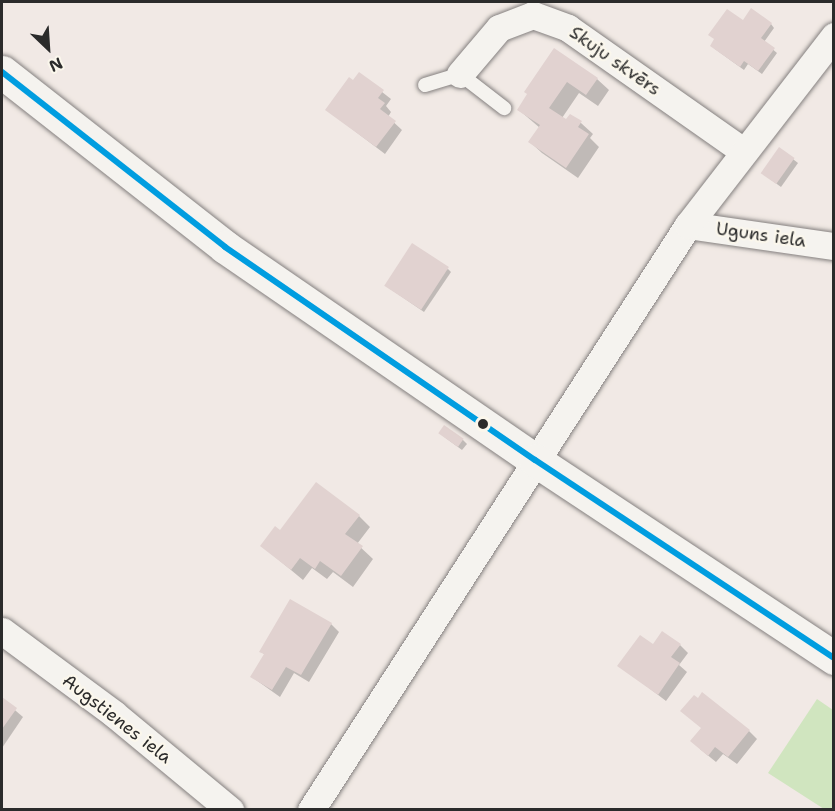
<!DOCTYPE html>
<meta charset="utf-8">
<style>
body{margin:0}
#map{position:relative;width:835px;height:811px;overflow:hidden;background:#f1e9e5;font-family:"Shantell Sans",sans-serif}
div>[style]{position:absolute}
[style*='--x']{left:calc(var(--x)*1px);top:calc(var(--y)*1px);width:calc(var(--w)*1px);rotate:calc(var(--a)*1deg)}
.green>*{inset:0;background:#d0e5bf}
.shadow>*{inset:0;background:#0003}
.building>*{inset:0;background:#e1d2d0;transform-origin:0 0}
.roads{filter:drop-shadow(0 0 2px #84807f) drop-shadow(0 0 2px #84807f)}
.service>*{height:14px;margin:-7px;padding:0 7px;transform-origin:7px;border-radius:7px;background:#f5f3ef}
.minor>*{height:27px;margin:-13.5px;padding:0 13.5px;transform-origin:13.5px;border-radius:13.5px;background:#f5f3ef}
.tertiary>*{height:33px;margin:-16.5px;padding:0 16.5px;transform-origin:16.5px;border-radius:16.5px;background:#f5f3ef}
.bus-1>*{height:6px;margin:-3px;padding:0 3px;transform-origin:3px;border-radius:3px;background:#009de0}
.dots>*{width:16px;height:16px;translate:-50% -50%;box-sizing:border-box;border:3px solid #fbf7ec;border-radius:50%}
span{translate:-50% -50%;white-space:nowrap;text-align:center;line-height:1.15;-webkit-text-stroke:4.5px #fbf7ec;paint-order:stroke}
.street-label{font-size:18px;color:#2b2b2b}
.frame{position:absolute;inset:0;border:3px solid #2b2b2b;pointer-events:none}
.north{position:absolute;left:18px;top:18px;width:60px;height:60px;-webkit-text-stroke:4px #fbf7ec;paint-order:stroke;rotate:155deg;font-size:16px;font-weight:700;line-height:24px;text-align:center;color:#2b2b2b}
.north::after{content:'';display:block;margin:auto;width:21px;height:27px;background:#2b2b2b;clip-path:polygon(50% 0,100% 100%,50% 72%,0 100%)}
</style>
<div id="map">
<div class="green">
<i style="clip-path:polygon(817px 699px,833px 710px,833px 809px,824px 809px,768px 773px)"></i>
</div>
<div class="shadow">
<i style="clip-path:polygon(743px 22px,771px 24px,774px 28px,764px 42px,777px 53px,762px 74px,748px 64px,744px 70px,715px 49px)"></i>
<i style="clip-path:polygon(554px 50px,597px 79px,609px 90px,598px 106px,579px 93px,562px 118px,567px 121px,571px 116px,581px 123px,593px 134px,590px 138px,599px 147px,578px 178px,542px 153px,530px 142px,540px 128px,519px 110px)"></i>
<i style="clip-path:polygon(359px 74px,391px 99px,386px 106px,391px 112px,388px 117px,402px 130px,385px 154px,327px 110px)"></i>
<i style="clip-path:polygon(780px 149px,798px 163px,781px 187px,766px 176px)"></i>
<i style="clip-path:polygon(448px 269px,451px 272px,424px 312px,389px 288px)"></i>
<i style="clip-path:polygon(443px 436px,463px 440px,467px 444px,462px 450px)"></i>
<i style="clip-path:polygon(359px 516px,370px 527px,357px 544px,373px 559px,353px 587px,333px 572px,327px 579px,312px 568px,303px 580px,262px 546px,280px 533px)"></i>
<i style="clip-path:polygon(331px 624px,339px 632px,309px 682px,294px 673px,280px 697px,252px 677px,265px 655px,261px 651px)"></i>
<i style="clip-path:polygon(680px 645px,688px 653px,679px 665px,687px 672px,666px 701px,619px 665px)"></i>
<i style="clip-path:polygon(2px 699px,23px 717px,2px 748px)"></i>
<i style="clip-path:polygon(702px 729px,749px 731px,757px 739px,737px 764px,723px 754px,716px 762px,700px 749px)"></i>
</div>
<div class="building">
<i style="clip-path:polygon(751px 8px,772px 23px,761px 38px,775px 48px,758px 71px,744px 61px,740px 67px,710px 46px,714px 39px,708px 35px,727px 9px,743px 20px)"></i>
<i style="clip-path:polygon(554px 48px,598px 78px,586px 95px,567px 82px,549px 108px,566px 119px,570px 114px,582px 121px,578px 127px,589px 134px,566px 168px,528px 142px,540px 125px,517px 110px,527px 94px,524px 92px)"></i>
<i style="clip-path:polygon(359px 72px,384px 90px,378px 98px,385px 103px,380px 109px,396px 121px,376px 147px,325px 110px,349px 77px,353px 80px)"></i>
<i style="left:779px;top:147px;width:19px;height:32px;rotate:35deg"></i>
<i style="left:412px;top:243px;width:44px;height:51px;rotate:33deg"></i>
<i style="left:444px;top:425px;width:24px;height:10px;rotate:35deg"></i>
<i style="clip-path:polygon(316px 482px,360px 515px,345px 534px,363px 546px,341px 576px,320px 561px,315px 569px,300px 558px,291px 570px,260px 546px,275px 526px,280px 530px)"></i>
<i style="clip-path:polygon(290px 599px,332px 623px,301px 675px,286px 667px,272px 690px,250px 677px,264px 654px,259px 652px)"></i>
<i style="clip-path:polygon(662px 631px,681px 644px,671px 657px,680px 663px,658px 695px,617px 666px,640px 635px,653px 644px)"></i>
<i style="clip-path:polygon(702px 692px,750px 730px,728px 757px,715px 747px,708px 756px,690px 741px,701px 728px,680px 711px,694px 695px,698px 698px)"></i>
<i style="clip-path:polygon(2px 697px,17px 708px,2px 729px)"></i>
</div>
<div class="roads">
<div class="service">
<i style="--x:425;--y:85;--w:37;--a:-17"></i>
<i style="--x:460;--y:74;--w:56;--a:37.7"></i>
</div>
<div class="minor">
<i style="--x:460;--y:74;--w:60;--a:-49.7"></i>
<i style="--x:499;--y:28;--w:36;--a:-21"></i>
<i style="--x:533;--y:15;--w:37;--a:20"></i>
<i style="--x:568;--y:28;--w:214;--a:35.1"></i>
<i style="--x:688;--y:225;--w:148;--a:8.2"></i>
<i style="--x:2;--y:631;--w:139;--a:36.5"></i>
<i style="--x:114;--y:714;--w:151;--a:39.6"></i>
<i style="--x:311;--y:810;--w:696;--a:-57.2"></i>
<i style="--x:688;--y:225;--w:239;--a:-52.3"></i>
</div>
<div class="tertiary">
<i style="--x:2;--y:72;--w:283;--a:38.1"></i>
<i style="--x:225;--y:247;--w:376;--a:34.5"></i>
<i style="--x:535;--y:460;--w:359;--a:33.5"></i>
</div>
</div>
<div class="bus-1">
<i style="--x:2;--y:72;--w:283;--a:38.1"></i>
<i style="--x:225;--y:247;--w:376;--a:34.5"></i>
<i style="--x:535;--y:460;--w:359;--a:33.5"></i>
</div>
<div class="dots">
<i style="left:483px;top:424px;background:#2b2b2b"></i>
</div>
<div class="street-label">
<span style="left:615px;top:61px;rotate:35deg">Skuju skvērs</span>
<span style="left:761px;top:235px;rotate:8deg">Uguns iela</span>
<span style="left:117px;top:719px;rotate:38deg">Augstienes iela</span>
</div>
<div class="frame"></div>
<div class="north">N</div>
</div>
